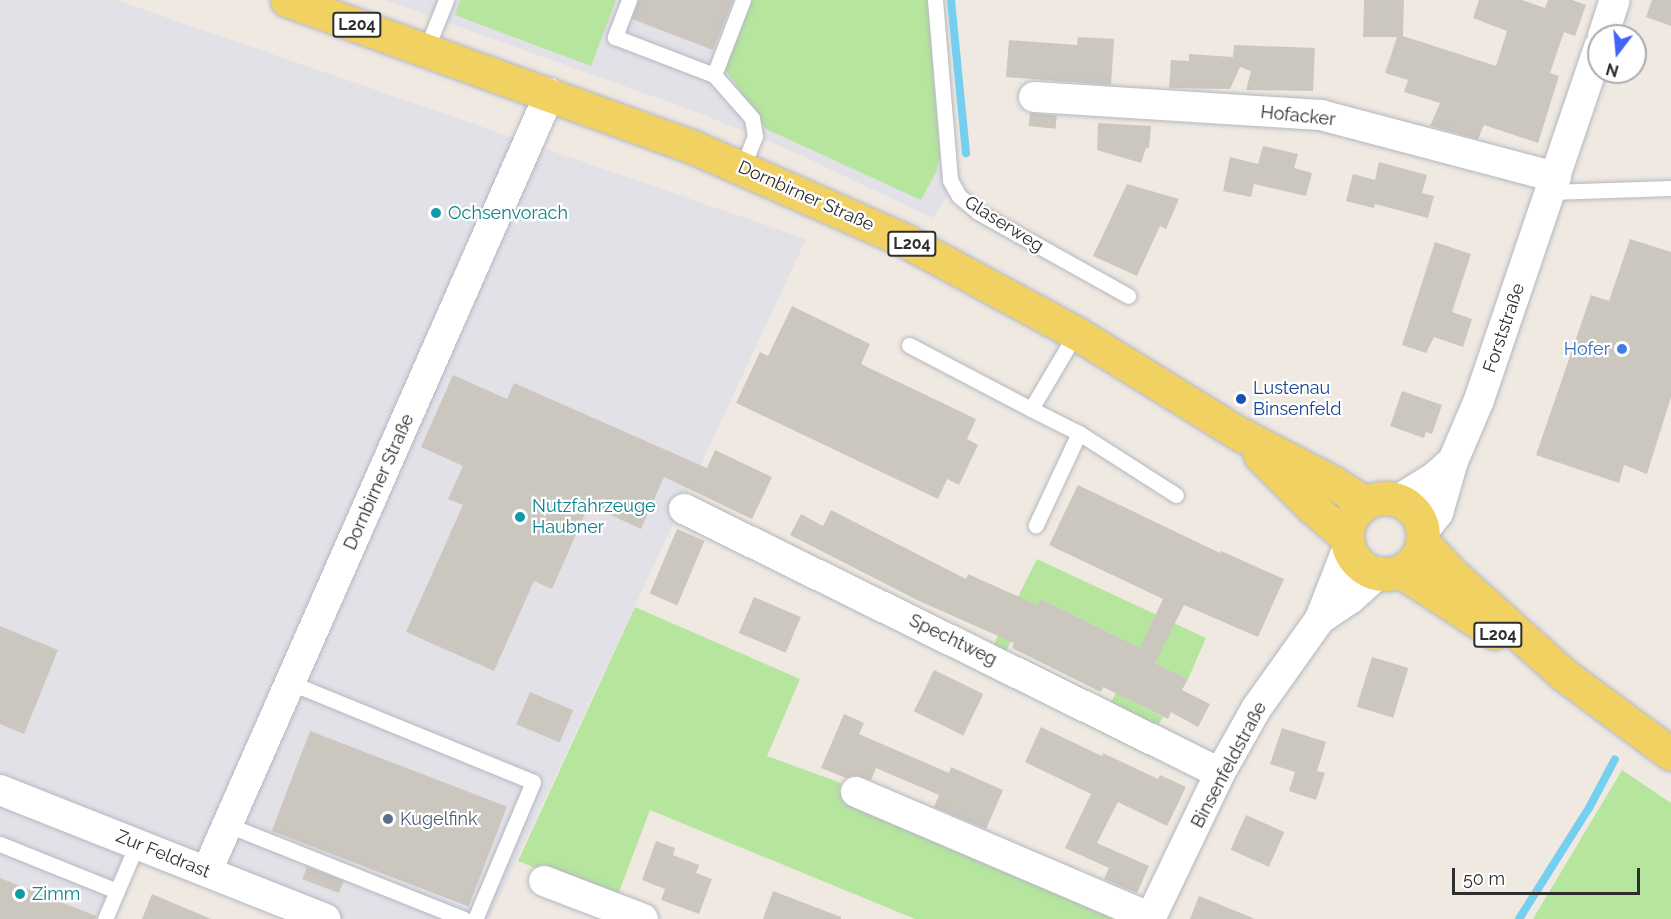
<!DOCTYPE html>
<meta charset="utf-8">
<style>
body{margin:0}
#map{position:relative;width:1671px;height:919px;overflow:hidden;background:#efe9e1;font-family:Raleway,sans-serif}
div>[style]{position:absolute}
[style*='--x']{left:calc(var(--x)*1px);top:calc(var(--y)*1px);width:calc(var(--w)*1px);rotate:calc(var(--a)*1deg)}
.industrial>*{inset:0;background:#e3e1e8}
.green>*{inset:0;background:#b6e59e}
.stream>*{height:8px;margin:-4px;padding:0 4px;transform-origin:4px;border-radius:4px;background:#75cff0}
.building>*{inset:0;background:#cbc7bf;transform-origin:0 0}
.roads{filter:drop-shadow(0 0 2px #b4b7c1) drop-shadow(0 0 2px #b4b7c1)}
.lane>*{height:15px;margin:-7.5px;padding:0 7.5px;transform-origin:7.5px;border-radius:7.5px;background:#fff}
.street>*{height:30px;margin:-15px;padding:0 15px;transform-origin:15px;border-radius:15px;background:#fff}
.primary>*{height:33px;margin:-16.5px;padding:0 16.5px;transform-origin:16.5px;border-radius:16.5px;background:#f2d163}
.primary>.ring{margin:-16.5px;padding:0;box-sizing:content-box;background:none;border:33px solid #f2d163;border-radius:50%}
.dots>*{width:16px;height:16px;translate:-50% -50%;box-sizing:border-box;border:3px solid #fff;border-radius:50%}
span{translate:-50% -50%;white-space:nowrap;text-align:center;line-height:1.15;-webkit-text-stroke:4.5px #fff;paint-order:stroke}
.shield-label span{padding:2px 4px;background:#fff;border:2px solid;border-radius:4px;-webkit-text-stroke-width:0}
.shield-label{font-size:16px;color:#2e2e2e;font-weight:700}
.street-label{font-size:18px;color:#2e2e2e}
.culture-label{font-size:18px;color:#0d838f}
.left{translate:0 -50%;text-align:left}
.shop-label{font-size:18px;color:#366cbe}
.right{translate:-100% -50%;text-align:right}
.transit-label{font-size:18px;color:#164399}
.service-label{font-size:18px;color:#4e5e75}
.north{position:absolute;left:1587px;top:24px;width:60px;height:60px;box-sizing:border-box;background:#fff;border:2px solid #ababab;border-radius:50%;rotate:196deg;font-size:16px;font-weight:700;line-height:24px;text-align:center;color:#2e2e2e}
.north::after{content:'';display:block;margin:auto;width:21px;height:27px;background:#4264fb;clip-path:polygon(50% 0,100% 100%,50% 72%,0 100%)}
.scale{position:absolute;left:1452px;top:868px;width:188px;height:27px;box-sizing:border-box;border:3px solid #2e2e2e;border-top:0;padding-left:8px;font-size:18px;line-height:21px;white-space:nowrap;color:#2e2e2e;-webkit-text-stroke:4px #fff;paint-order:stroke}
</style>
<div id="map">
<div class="industrial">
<i style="clip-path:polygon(0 0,116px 0,806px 239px,489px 919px,327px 919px,137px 844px,106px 919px,0 919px)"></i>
<i style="clip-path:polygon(385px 0,935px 0,947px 195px,933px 218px,785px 148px,699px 113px)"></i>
</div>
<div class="green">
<i style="clip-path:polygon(460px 0,616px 0,591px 66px,455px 15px)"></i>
<i style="clip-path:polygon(752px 0,928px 0,940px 156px,936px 172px,921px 200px,766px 129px,725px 69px)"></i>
<i style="clip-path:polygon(1037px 559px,1206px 638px,1188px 679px,1145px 658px,1125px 698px,1163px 717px,1155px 731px,1108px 709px,1119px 686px,1122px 639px,1041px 599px,1025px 630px,1018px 626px,1005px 654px,991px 650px)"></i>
<i style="clip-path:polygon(635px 607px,800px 679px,767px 756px,841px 783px,839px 792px,1130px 919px,915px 919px,650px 810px,616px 900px,518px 861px)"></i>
<i style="clip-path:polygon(1622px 770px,1671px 803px,1671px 919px,1533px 919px)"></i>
</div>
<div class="stream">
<i style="--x:951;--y:0;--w:154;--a:84.4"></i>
<i style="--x:1519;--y:919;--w:131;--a:-57.8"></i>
<i style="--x:1589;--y:808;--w:55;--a:-62"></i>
</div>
<div class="building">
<i style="clip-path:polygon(639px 0,733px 0,713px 50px,632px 19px)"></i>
<i style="clip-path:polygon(1364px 0,1404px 0,1403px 36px,1496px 66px,1507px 31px,1473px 18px,1479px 0,1522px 0,1545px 8px,1548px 0,1572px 0,1586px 5px,1575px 36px,1564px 32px,1550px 73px,1559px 76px,1538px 143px,1484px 125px,1478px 139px,1430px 126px,1440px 103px,1404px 92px,1408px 80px,1385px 73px,1397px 37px,1363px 37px)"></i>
<i style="clip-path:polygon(1652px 0,1671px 0,1671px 26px,1646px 17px)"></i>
<i style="clip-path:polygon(1078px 37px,1114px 39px,1111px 85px,1006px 77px,1009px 40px,1077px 45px)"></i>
<i style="clip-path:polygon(1234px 45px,1315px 48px,1313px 91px,1246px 90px,1251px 71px,1240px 67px,1230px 89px,1169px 88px,1171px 60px,1189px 61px,1189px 54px,1233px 57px)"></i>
<i style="left:1030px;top:113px;width:27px;height:13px;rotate:6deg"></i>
<i style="clip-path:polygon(1098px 123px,1151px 126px,1149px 148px,1146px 148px,1141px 163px,1097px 150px)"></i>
<i style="clip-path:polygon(1263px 146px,1298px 154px,1294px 168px,1312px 173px,1306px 196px,1254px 184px,1251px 197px,1223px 191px,1230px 157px,1258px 164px)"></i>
<i style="clip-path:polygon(1379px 162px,1427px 175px,1422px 193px,1434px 196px,1428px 218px,1375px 204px,1374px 208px,1346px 201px,1353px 174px,1375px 180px)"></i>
<i style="clip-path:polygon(1127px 184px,1179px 199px,1166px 229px,1160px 226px,1137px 276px,1093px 256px)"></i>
<i style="clip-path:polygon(1630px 239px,1671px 252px,1671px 397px,1647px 474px,1624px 465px,1619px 483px,1536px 455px,1591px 295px,1609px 301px)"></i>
<i style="clip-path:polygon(1435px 242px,1471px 254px,1452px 312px,1472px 319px,1463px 347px,1434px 337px,1426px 353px,1402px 345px)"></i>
<i style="clip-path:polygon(792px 306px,870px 344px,861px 364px,976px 419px,967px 439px,978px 445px,959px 485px,947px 479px,938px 499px,736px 403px,760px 352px,768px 356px)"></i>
<i style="clip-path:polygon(453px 375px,507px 399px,514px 383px,707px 468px,715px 450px,772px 477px,752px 519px,664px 477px,641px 529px,589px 505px,552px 589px,534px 581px,494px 671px,406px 632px,463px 505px,448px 499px,463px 466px,421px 447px)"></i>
<i style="clip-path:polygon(1402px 391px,1442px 405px,1432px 434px,1426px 432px,1424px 438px,1390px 426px)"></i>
<i style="clip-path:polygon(1078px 485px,1220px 553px,1221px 551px,1284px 579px,1258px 637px,1184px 605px,1155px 663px,1188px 679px,1182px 690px,1210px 704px,1198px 727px,1171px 712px,1168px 719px,1103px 687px,1101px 692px,1012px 648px,1014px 643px,919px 601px,790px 535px,801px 514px,823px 526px,831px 510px,966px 579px,968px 574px,1037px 605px,1041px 599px,1140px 648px,1163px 599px,1049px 545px)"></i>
<i style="left:677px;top:529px;width:30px;height:70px;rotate:23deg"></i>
<i style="left:754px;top:597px;width:51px;height:39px;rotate:23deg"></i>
<i style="clip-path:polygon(0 626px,58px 650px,24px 734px,0 724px)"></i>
<i style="left:1372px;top:657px;width:38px;height:52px;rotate:17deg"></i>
<i style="left:934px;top:670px;width:55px;height:46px;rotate:26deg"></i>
<i style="left:530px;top:692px;width:47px;height:35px;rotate:23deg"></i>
<i style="clip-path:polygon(844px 714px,864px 723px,859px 734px,949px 773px,951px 767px,1003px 790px,986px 829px,934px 807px,939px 795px,876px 768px,871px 780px,855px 775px,846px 778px,821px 768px)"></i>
<i style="clip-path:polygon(1041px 727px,1102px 756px,1103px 753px,1158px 779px,1160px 775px,1186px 787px,1167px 826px,1118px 802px,1097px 843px,1149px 866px,1137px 893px,1104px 879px,1109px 868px,1065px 848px,1091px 794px,1025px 762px)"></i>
<i style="clip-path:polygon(1282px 728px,1326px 742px,1317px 771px,1325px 773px,1316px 800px,1289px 791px,1295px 772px,1270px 764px)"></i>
<i style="left:310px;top:731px;width:211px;height:107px;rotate:21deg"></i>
<i style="left:1246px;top:815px;width:42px;height:38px;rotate:24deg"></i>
<i style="clip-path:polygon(656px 841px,675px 848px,673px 855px,699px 865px,696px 873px,712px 879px,699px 914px,661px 900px,665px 889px,642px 880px)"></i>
<i style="left:307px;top:867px;width:39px;height:13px;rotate:21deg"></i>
<i style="clip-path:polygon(0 878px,96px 916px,95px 919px,0 919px)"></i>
<i style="clip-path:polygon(773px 891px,841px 917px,841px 919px,763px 919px)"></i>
<i style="clip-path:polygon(152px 894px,211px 919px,142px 919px)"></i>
<i style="clip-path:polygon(1199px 896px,1253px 918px,1253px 919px,1190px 919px)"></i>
</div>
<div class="roads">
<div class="lane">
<i style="--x:629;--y:0;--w:40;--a:111"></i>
<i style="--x:615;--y:37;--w:106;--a:21"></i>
<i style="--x:714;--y:75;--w:57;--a:48.5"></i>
<i style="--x:752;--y:118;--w:18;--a:81"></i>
<i style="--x:755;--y:136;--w:35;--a:112"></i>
<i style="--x:935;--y:0;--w:181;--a:85.2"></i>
<i style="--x:950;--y:180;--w:18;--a:61"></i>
<i style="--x:959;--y:196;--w:25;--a:40"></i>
<i style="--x:978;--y:212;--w:172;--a:29.2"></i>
<i style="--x:426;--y:50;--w:54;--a:-68.2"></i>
<i style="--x:714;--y:75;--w:80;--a:-68.9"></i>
<i style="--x:1550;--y:192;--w:121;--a:-1.9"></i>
<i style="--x:909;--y:345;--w:138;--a:27.7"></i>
<i style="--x:1031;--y:409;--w:88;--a:-59.4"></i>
<i style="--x:1031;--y:409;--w:54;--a:26.6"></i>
<i style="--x:1079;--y:433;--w:102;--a:115.1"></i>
<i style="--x:1079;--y:433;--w:115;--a:32.6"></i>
<i style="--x:291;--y:683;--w:261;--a:22.2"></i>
<i style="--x:533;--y:782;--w:149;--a:112.9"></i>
<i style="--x:228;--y:825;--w:254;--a:21.7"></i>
<i style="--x:0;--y:844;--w:126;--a:21.9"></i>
<i style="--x:105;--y:919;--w:82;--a:-66.9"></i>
</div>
<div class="street">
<i style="--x:1603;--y:36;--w:38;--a:-72"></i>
<i style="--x:1034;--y:97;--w:288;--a:3.6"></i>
<i style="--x:1321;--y:115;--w:243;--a:14.8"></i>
<i style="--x:1398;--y:500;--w:44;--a:-31.9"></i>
<i style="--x:1435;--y:477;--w:24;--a:-42"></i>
<i style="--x:684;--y:509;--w:597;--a:26.22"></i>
<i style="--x:1423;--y:532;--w:24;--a:-52"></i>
<i style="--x:1438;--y:513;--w:54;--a:-73.9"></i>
<i style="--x:1453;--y:461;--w:66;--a:-66.9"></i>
<i style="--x:1479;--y:400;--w:373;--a:-71.2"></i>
<i style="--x:1320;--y:619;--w:37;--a:-34"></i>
<i style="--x:1351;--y:598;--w:38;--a:-42"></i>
<i style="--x:0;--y:790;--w:350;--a:21.6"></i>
<i style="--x:856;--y:792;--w:321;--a:23.1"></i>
<i style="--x:207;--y:871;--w:850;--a:-66.21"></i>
<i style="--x:544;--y:881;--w:106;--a:21"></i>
<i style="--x:1150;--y:919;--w:162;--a:-64.4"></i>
<i style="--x:1220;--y:773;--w:73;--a:-60.6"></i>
<i style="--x:1256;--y:709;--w:110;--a:-54.6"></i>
<i style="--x:1320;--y:619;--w:77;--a:-68.7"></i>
</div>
<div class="primary">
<i style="--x:287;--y:0;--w:432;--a:19.9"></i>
<i style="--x:693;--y:147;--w:233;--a:23.8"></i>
<i style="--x:906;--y:241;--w:193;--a:28.4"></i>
<i style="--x:1076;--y:333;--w:190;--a:31.7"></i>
<i style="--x:1238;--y:433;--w:106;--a:27.5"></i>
<i style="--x:1332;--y:482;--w:40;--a:32"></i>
<i style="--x:1260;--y:455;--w:75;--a:45"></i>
<i style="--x:1313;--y:508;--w:45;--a:40.5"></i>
<i class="ring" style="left:1347px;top:498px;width:43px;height:43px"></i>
<i style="--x:1422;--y:541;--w:43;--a:47.8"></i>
<i style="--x:1451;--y:573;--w:151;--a:42"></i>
<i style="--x:1563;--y:674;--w:134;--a:36.5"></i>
<i style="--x:1400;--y:571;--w:113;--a:33.1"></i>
</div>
</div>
<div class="dots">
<i style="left:436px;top:213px;background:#0f9aa8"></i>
<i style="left:1622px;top:349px;background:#3f7fe0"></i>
<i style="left:1241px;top:399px;background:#1a4fb4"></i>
<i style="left:520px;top:517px;background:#0f9aa8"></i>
<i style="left:388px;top:819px;background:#5c6f8a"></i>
<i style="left:20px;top:894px;background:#0f9aa8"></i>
</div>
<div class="shield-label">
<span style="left:357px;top:25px">L204</span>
<span style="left:912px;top:244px">L204</span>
<span style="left:1498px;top:635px">L204</span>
</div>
<div class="street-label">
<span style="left:1298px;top:116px;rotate:6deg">Hofacker</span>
<span style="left:806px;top:196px;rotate:24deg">Dornbirner Straße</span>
<span style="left:1004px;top:224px;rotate:32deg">Glaserweg</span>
<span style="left:1504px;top:328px;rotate:-71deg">Forststraße</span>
<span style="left:379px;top:482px;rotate:-66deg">Dornbirner Straße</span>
<span style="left:953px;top:640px;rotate:26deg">Spechtweg</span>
<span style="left:1229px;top:765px;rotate:-62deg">Binsenfeldstraße</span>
<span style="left:163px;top:854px;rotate:22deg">Zur Feldrast</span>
</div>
<div class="culture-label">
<span class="left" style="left:448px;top:213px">Ochsenvorach</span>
<span class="left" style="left:532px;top:517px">Nutzfahrzeuge<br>Haubner</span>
<span class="left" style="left:32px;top:894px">Zimm</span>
</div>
<div class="shop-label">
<span class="right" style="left:1610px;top:349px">Hofer</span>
</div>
<div class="transit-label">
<span class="left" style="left:1253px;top:399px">Lustenau<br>Binsenfeld</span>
</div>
<div class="service-label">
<span class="left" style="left:400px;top:819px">Kugelfink</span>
</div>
<div class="north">N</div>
<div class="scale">50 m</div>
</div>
